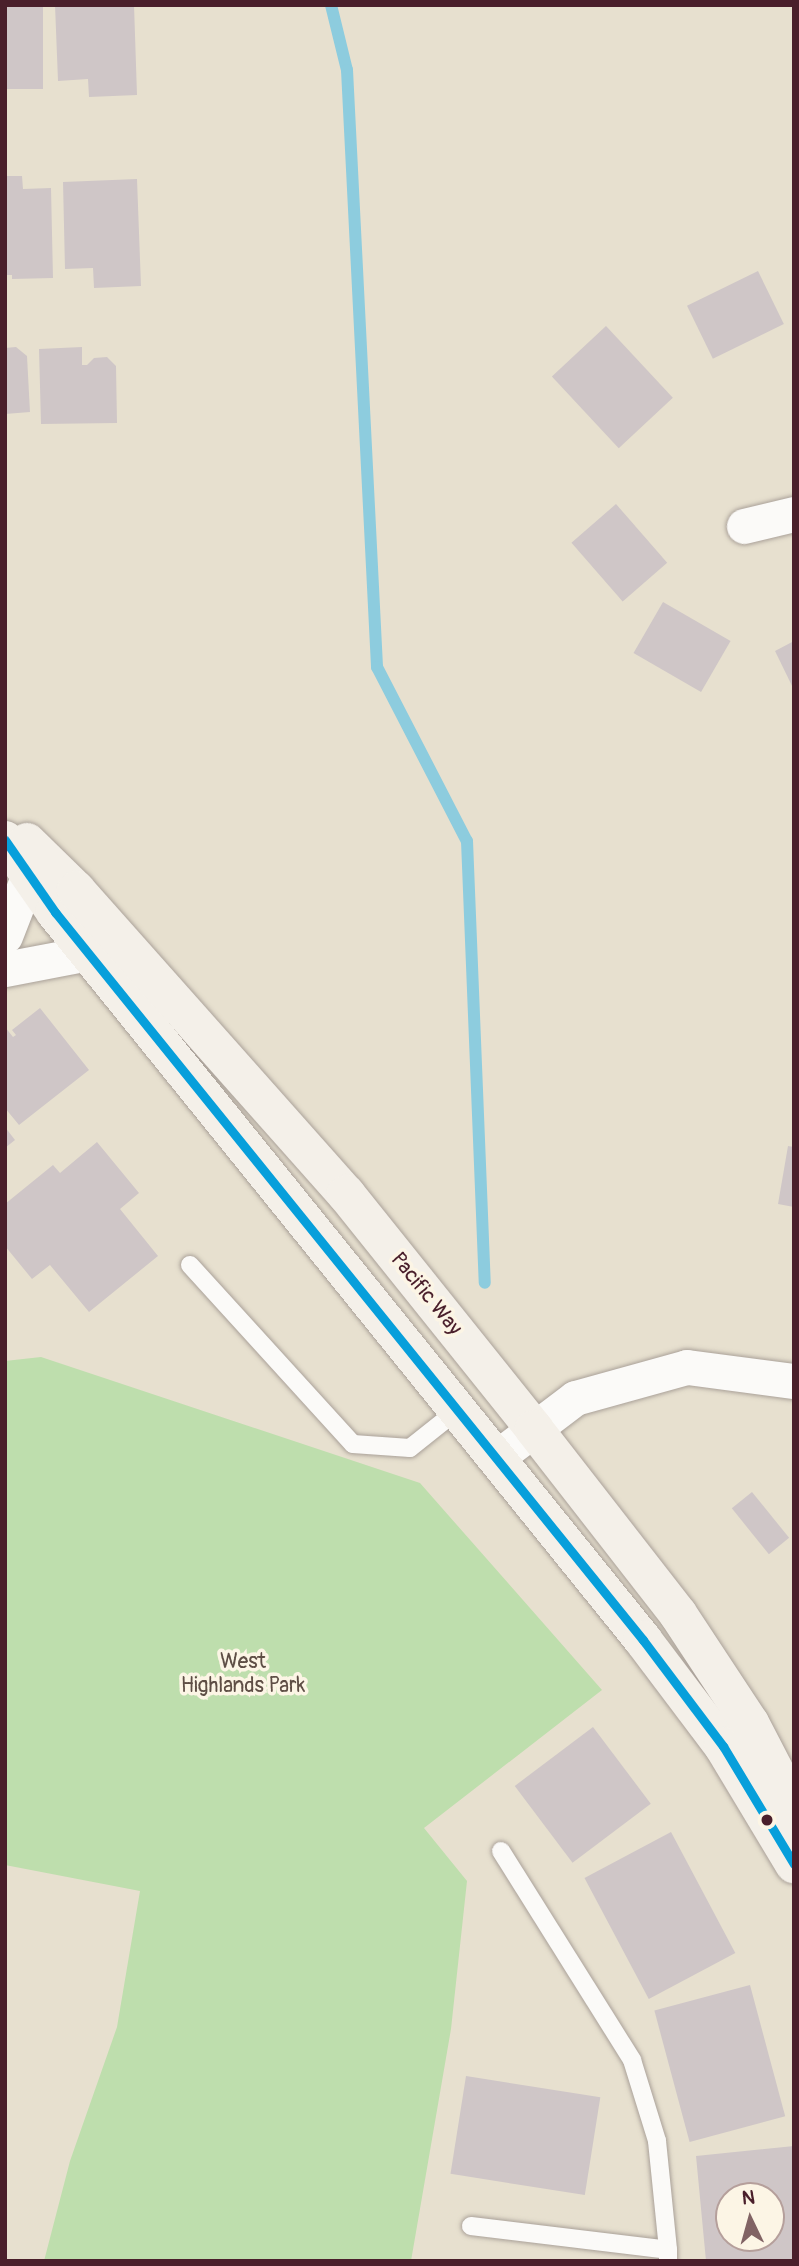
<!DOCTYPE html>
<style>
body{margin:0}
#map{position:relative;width:799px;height:2266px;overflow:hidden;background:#e7e0cf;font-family:Pangolin,sans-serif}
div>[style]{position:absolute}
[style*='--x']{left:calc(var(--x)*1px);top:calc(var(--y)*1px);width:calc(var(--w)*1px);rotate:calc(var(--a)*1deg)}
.green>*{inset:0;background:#bedead}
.stream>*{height:12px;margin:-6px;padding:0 6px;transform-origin:6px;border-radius:6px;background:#8dccde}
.building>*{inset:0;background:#cfc6c7;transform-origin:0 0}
.roads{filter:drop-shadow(0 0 2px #aaa199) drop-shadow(0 0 2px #aaa199)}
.service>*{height:18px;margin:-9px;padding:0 9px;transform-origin:9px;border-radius:9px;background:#fbfaf8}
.minor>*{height:35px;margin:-17.5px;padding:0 17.5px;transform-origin:17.5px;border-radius:17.5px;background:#fbfaf8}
.secondary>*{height:38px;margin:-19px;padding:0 19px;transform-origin:19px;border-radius:19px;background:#f4f0e9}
.bus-1>*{height:9px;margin:-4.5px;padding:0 4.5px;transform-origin:4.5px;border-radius:4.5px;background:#079fdb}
.dots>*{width:19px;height:19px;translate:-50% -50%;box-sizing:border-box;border:4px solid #fcf5e5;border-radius:50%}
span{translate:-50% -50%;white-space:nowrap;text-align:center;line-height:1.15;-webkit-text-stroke:7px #fcf5e5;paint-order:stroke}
.street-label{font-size:21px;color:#4a1f2b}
.park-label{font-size:21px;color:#5e4e45}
.frame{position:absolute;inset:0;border:7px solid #4a1f2b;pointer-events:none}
.north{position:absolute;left:715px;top:2182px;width:70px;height:70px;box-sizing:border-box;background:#fcf5e5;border:2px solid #b59f9b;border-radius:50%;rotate:355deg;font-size:19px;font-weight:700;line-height:28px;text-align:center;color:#4a1f2b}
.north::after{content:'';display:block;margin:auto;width:24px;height:32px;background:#816364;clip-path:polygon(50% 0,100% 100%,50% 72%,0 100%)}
</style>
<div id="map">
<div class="green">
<i style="clip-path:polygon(41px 1357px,420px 1483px,602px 1690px,424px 1828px,467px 1881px,451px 2029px,411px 2261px,44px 2261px,70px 2161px,117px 2027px,140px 1891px,5px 1865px,5px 1361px)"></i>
</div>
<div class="stream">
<i style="--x:331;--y:5;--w:67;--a:76.2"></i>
<i style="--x:347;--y:70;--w:598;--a:87.12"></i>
<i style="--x:377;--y:667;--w:196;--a:62.7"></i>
<i style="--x:467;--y:841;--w:442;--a:87.7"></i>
</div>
<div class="building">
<i style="left:5px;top:5px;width:38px;height:84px"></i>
<i style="clip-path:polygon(55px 5px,134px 5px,137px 95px,89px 97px,88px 79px,58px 81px)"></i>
<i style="clip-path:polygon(5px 176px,22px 176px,23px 189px,51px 188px,53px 278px,12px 279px,12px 275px,5px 275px)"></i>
<i style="clip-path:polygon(137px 179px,141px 286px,94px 288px,93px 268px,65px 269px,63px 182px)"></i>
<i style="left:758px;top:271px;width:59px;height:79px;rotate:64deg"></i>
<i style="left:606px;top:326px;width:98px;height:74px;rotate:47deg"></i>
<i style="clip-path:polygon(16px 347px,27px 356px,30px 412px,5px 414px,5px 348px)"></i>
<i style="clip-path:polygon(82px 347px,82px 365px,87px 365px,94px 358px,107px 357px,116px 366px,117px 423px,41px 424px,39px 349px)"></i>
<i style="left:616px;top:504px;width:78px;height:59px;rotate:49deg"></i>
<i style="left:663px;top:602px;width:78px;height:59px;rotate:30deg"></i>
<i style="clip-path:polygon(794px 641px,794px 690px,775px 651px)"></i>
<i style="clip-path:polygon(40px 1008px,89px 1070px,19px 1125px,5px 1108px,5px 1027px,13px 1037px,16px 1035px,12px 1030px)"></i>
<i style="clip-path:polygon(5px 1127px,15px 1140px,5px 1148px)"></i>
<i style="clip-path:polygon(97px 1142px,139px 1193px,120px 1209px,158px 1256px,89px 1312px,50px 1265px,32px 1279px,5px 1246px,5px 1204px,53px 1165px,60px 1173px)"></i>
<i style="clip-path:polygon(788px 1146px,794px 1147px,794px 1207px,778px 1204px)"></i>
<i style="left:752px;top:1492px;width:59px;height:26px;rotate:51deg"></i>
<i style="left:593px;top:1727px;width:96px;height:98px;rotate:53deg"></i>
<i style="left:671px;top:1832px;width:137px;height:98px;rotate:62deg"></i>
<i style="left:750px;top:1985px;width:136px;height:99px;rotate:75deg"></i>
<i style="left:466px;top:2076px;width:136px;height:99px;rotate:9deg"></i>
<i style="clip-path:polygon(evenodd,794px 2146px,794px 2261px,706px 2261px,696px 2156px,794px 2146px,729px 2196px,771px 2196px,771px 2238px,729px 2238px,729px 2196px)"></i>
</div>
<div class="roads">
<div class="service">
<i style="--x:190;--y:1265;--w:242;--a:47.7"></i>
<i style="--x:353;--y:1444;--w:57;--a:4"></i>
<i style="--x:410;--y:1448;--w:63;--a:-38.5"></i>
<i style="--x:501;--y:1851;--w:247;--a:57.9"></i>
<i style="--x:632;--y:2060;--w:85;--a:72.8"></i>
<i style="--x:657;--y:2141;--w:110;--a:84.2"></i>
<i style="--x:471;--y:2226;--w:198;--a:6.9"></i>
<i style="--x:668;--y:2250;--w:11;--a:90"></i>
</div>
<div class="minor">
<i style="--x:744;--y:526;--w:51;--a:-13.5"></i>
<i style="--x:5;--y:936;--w:66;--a:-68.8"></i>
<i style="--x:5;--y:969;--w:86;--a:-10.8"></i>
<i style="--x:496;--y:1458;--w:99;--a:-37.2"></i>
<i style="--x:575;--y:1398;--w:116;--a:-15.5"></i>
<i style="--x:687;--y:1367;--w:108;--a:7.5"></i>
</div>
<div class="secondary">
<i style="--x:5;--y:840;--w:88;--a:55.2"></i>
<i style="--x:55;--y:912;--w:936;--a:51.07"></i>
<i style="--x:643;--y:1640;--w:133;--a:53"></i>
<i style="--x:723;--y:1746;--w:138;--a:59"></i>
<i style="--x:27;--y:842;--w:69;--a:44.4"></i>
<i style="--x:76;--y:890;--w:407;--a:48.4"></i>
<i style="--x:346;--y:1194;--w:301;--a:51.3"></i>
<i style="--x:534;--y:1429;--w:234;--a:52.1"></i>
<i style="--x:678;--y:1614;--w:131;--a:56.6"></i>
<i style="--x:750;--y:1723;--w:96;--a:62.6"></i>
</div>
</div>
<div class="bus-1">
<i style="--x:5;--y:840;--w:88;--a:55.2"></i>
<i style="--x:55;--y:912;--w:936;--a:51.07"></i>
<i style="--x:643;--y:1640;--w:133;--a:53"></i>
<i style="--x:723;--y:1746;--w:138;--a:59"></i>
</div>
<div class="dots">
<i style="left:767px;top:1820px;background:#4a1f2b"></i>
</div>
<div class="street-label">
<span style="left:426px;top:1294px;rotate:51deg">Pacific Way</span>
</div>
<div class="park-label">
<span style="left:243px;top:1674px">West<br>Highlands Park</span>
</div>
<div class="frame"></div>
<div class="north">N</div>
</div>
